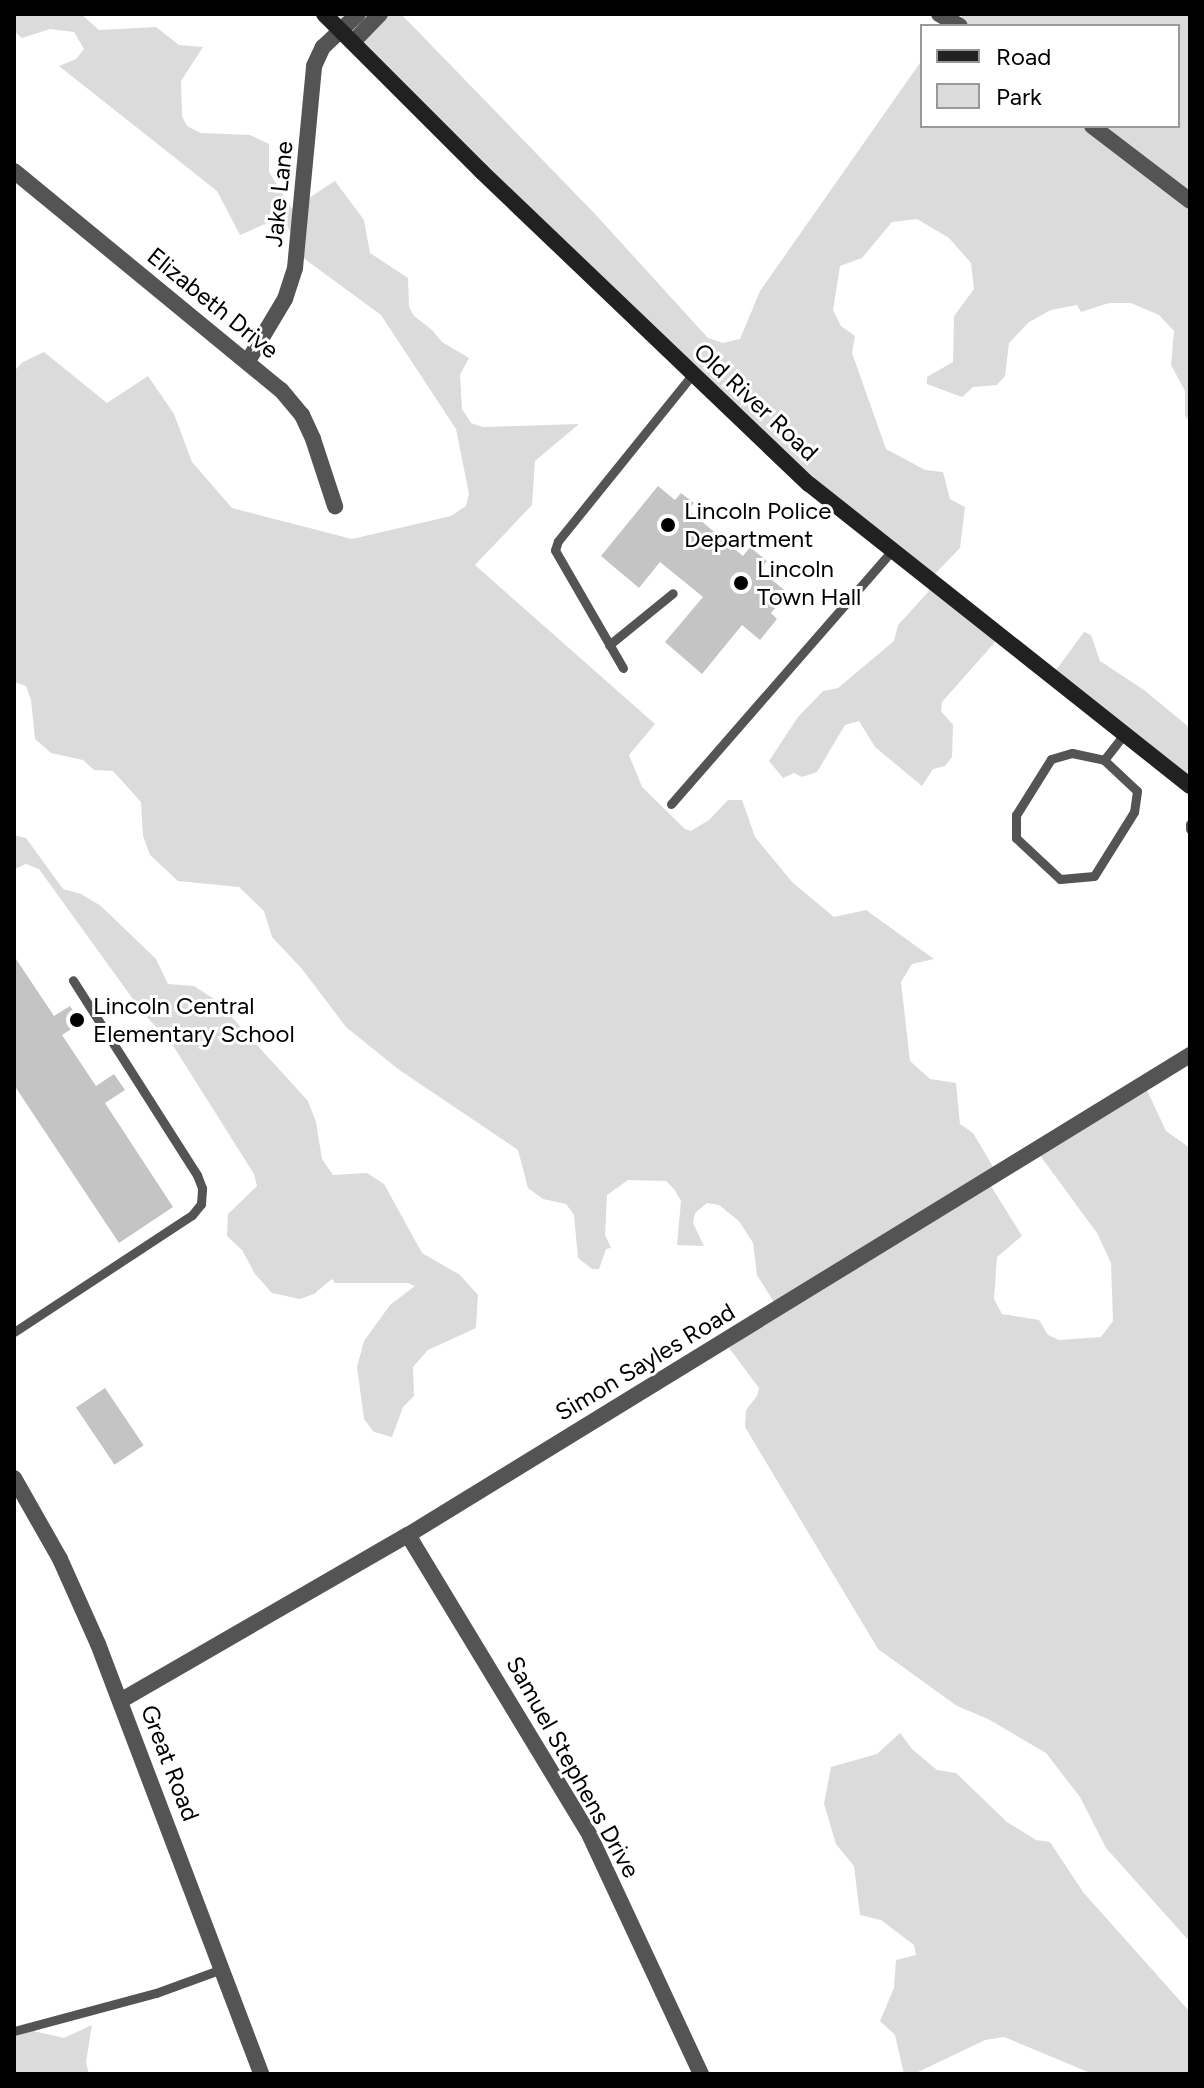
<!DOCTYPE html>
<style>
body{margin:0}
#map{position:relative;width:1204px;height:2088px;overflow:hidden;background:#fff;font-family:Figtree,sans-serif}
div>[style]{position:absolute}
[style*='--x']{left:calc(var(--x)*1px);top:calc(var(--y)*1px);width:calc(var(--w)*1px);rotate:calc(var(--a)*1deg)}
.green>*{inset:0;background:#dbdbdb}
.building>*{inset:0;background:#c4c4c4;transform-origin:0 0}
.service>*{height:9px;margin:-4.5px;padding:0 4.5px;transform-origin:4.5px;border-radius:4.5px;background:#545454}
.minor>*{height:16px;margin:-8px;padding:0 8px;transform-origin:8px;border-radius:8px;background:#545454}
.tertiary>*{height:16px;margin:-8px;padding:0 8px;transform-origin:8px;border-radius:8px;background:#545454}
.secondary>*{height:16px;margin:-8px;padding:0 8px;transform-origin:8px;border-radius:8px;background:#212121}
.dots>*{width:22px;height:22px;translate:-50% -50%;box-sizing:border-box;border:4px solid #fff;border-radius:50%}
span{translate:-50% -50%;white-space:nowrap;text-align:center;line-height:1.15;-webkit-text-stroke:6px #fff;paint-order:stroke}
.street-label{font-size:24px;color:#000}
.poi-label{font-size:24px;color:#000}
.left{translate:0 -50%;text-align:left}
.frame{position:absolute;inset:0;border:16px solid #000;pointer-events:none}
.legend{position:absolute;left:920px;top:24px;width:260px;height:104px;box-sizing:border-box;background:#fff;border:2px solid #999;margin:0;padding:10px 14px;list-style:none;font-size:24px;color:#000}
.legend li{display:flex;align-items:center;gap:16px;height:40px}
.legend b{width:40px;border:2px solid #999}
</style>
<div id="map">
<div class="green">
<i style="clip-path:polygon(14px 14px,81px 14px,99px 30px,156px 27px,179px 45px,203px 47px,181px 81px,182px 116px,187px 126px,201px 133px,250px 135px,269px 144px,269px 172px,292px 209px,335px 181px,364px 220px,370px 253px,408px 278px,409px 307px,414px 316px,432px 330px,442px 342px,469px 358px,460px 375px,462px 409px,471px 423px,483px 427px,579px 424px,535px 461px,532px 505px,475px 565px,655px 724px,629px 755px,642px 787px,685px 829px,691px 831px,709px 820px,728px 800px,742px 800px,755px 837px,792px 882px,834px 917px,866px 910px,934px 959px,912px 964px,901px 982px,910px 1061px,930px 1079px,956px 1083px,960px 1124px,973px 1133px,998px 1175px,991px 1186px,1022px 1236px,997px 1257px,994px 1299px,1002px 1314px,1039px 1320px,1048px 1335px,1059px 1340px,1101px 1337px,1113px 1321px,1111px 1263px,1097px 1233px,1039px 1154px,1146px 1088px,1166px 1131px,1190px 1148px,1190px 1942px,1106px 1848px,1080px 1797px,1046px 1753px,988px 1719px,957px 1706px,878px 1649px,745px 1427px,746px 1410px,757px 1396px,759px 1388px,729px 1348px,780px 1312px,757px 1275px,753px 1243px,739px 1221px,719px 1205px,707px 1203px,695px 1213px,693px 1223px,704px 1246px,677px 1245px,681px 1201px,674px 1189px,666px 1181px,628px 1180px,607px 1195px,605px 1235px,611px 1248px,606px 1249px,599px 1269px,592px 1269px,578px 1258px,574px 1215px,566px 1204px,543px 1199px,528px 1188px,518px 1150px,398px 1069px,346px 1027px,302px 969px,272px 937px,264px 911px,239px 887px,178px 881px,150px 855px,143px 836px,141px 802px,113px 771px,94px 770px,83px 760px,51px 753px,35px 739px,31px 700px,26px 686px,14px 682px,14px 371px,23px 362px,44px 352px,107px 403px,148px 376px,174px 414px,192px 462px,232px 508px,352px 539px,451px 516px,466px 506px,469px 494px,456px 429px,381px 315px,302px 257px,283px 216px,240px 235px,217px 191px,59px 66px,76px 59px,84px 49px,74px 32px,50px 29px,22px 38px,14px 31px)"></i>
<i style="clip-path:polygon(319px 14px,401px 14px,596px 215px,708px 338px,723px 343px,740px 339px,760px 291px,922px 60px,922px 126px,1178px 126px,1178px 26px,952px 26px,964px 14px,1190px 14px,1190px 422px,1185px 416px,1185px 391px,1171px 365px,1174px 331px,1159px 315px,1131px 303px,1109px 303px,1081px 312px,1077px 305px,1051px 310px,1029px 322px,1009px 343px,1005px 376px,997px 385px,973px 387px,962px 397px,927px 384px,927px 377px,953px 362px,954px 316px,974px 289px,971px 263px,949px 238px,917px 219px,892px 222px,862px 258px,840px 266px,833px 310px,841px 326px,855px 336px,852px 353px,886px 449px,925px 470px,943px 472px,950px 499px,965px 507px,960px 548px,926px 583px)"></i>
<i style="clip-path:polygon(930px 590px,996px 641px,942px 702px,941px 711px,953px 725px,952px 757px,945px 766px,933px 769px,922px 786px,875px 747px,859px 721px,845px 725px,817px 772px,802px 777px,794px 773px,783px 778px,769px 761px,798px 717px,823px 691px,838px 688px,894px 641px,898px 625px)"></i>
<i style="clip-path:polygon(1084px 632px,1091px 635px,1100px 661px,1144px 690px,1190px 728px,1190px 789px,1051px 677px)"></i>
<i style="clip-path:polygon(14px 835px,26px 838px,63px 889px,81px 894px,101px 906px,156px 959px,168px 984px,194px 986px,217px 1001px,308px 1101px,316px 1122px,322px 1159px,333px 1175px,367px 1173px,384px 1184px,422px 1253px,460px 1275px,478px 1295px,476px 1328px,428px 1350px,413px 1367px,414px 1396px,403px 1407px,392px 1437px,374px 1432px,364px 1419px,357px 1367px,364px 1341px,390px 1305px,415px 1286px,408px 1283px,335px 1283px,332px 1279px,314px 1294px,300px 1299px,272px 1293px,255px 1274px,242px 1250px,227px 1236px,228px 1214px,257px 1186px,254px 1174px,172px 1044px,143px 1013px,39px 869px,26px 864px,15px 869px)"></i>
<i style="clip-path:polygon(900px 1733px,912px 1749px,937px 1770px,956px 1773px,1007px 1822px,1036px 1840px,1050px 1842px,1083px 1892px,1190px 2012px,1190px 2074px,1093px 2074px,1004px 2037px,985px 2040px,914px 2074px,904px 2074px,895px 2035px,880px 2021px,894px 1988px,896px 1960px,916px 1955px,914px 1945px,881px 1920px,860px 1915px,854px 1866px,836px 1844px,824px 1804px,831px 1767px,877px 1754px)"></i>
<i style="clip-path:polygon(92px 2025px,86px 2062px,89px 2074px,14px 2074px,14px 2031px,29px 2030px,64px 2038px)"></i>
</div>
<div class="building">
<i style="clip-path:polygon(658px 486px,675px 500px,681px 493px,694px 503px,688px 510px,743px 556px,750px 547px,767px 561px,760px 570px,788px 593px,771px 613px,777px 619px,760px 640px,742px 625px,702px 674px,665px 642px,703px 597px,660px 562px,639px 588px,601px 556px)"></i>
<i style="clip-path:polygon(14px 956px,54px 1016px,70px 1006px,81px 1023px,62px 1035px,96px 1086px,114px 1074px,125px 1090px,105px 1103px,173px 1207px,119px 1243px,14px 1085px)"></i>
<i style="left:105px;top:1388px;width:69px;height:35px;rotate:56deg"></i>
</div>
<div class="service">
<i style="--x:609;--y:645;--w:82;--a:-39.1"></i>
<i style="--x:623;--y:668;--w:136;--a:-120"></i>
<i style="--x:555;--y:550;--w:9;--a:-72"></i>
<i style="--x:558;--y:541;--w:213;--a:-51.1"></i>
<i style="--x:1104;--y:760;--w:45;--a:43.2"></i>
<i style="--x:1137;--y:791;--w:21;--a:98"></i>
<i style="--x:1134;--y:812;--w:75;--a:122"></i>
<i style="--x:1094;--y:876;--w:34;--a:175"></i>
<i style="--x:1060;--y:879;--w:60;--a:-137"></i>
<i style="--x:1016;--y:838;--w:23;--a:-90"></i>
<i style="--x:1016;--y:815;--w:66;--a:-58"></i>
<i style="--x:1051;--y:759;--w:22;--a:-16"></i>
<i style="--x:1072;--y:753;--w:33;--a:12"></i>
<i style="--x:1104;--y:760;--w:33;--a:-52"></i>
<i style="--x:671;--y:804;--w:335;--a:-48.9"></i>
<i style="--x:1190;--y:824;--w:5;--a:90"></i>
<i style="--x:14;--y:1332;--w:213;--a:-33.3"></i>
<i style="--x:192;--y:1215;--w:14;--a:-51"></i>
<i style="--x:201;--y:1204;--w:16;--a:-86"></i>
<i style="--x:202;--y:1188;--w:14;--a:-111"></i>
<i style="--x:197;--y:1175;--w:231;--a:-122.5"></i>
<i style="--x:14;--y:2031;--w:147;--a:-15"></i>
<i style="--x:156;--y:1993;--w:70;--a:-20"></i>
</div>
<div class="minor">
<i style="--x:939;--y:14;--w:24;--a:30"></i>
<i style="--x:353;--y:42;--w:39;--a:-46"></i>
<i style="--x:1092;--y:126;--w:123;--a:37.4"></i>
<i style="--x:14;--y:171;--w:345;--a:39.4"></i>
<i style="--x:281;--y:390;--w:33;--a:50"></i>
<i style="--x:302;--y:415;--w:26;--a:65"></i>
<i style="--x:313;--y:439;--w:71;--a:71.8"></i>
<i style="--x:248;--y:361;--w:72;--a:-59.2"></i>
<i style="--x:285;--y:299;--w:33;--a:-72"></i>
<i style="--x:295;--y:268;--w:203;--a:-84.6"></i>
<i style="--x:314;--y:66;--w:21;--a:-65"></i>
<i style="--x:323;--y:47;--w:48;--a:-43.3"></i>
<i style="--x:408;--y:1535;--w:352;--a:58.8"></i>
<i style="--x:590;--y:1836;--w:263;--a:65"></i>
</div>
<div class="tertiary">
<i style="--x:14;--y:1478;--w:93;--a:60.4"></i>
<i style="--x:60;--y:1559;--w:93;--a:65.9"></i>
<i style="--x:98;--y:1644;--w:460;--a:69.2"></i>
<i style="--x:120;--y:1701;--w:332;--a:-30"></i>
<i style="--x:408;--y:1535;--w:918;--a:-31.54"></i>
</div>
<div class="secondary">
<i style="--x:324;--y:14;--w:223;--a:45"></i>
<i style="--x:482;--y:172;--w:452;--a:43.7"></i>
<i style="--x:809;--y:484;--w:486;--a:38.4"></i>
</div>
<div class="dots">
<i style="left:668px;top:525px;background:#000"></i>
<i style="left:741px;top:583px;background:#000"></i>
<i style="left:77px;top:1020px;background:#000"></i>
</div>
<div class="street-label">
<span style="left:279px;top:194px;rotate:-84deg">Jake Lane</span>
<span style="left:213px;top:303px;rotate:39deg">Elizabeth Drive</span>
<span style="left:756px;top:402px;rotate:43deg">Old River Road</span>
<span style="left:645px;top:1362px;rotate:-31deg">Simon Sayles Road</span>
<span style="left:170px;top:1763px;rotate:69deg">Great Road</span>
<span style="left:573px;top:1767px;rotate:61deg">Samuel Stephens Drive</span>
</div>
<div class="poi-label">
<span class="left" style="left:684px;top:525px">Lincoln Police<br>Department</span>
<span class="left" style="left:757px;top:583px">Lincoln<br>Town Hall</span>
<span class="left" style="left:93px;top:1020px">Lincoln Central<br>Elementary School</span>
</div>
<div class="frame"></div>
<ul class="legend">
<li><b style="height:10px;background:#212121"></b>Road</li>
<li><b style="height:22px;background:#dbdbdb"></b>Park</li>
</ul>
</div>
